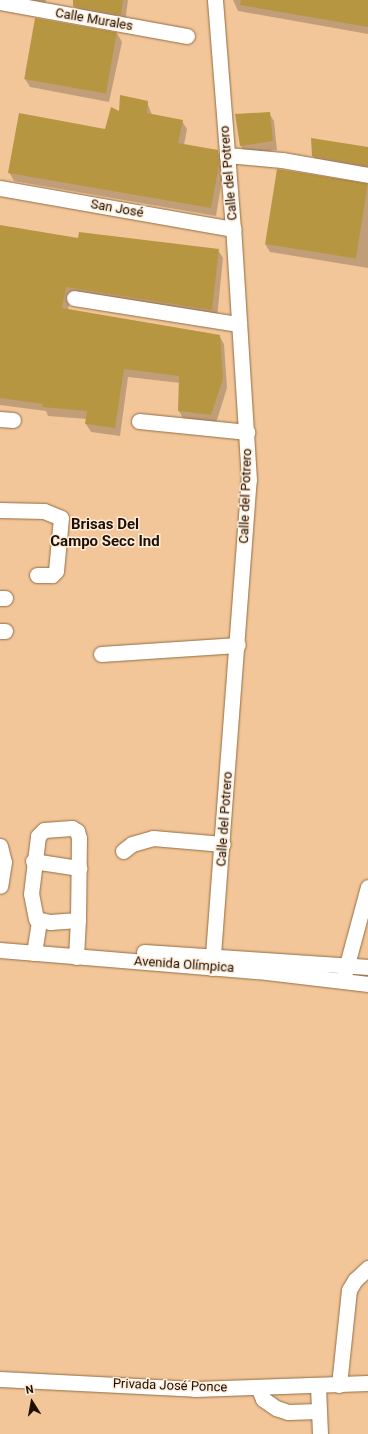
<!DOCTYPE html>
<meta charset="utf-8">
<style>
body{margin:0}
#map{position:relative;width:368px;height:1434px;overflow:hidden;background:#f2c699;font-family:Roboto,sans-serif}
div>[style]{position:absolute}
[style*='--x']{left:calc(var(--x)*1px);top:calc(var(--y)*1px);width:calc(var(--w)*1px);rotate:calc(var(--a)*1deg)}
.shadow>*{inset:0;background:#0003}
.building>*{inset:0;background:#b79642;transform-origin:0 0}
.roads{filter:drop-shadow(0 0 1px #946d42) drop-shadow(0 0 1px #946d42)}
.minor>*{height:15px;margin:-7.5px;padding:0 7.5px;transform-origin:7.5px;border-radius:7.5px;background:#fff}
span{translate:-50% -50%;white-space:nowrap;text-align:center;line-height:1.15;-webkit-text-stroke:3px #feecda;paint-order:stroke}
.street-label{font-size:13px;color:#1e0f01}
.quarter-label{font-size:15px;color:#1e0f01;font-weight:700}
.north{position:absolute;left:12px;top:1382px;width:40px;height:40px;-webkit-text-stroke:3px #feecda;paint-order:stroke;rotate:349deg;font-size:11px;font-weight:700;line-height:16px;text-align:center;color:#1e0f01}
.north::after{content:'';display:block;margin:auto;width:14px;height:18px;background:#1e0f01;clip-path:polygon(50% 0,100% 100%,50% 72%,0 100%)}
</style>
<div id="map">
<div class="shadow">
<i style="clip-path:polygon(5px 0,46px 0,45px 6px)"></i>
<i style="clip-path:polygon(74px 0,128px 0,125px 23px,79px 14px,74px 6px)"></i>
<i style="clip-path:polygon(233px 0,368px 0,368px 34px,238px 11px)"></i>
<i style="clip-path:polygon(117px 33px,122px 42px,109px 102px,30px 87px,25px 79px)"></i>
<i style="clip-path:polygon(147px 102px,152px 115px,182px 121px,187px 129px,184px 145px,217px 151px,222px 160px,223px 174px,216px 216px,14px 181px,9px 172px,106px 130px)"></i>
<i style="clip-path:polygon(269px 113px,274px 121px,277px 150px,246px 154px,241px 146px,236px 115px)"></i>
<i style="clip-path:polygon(368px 148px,368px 173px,318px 164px,313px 156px)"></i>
<i style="clip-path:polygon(368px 185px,368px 268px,270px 252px,265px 244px)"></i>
<i style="clip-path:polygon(0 226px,79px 240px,218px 250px,223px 258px,217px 318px,71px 295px,68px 310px,219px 335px,224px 344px,227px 388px,216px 423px,184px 420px,179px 411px,180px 383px,128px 377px,120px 436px,91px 432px,86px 424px,87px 419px,48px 416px,46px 411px,0 405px)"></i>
</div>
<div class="building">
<i style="clip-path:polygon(73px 0,123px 0,121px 15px,73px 6px)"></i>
<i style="clip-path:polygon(241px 0,368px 0,368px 27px,240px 5px)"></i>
<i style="left:35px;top:18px;width:83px;height:62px;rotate:10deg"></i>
<i style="clip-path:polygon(120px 95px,148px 101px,147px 113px,183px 120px,178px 143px,218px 150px,219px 165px,211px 208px,8px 173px,19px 113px,105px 129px,111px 107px,119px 111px)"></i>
<i style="clip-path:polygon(270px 112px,273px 141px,240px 146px,235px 114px)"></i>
<i style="clip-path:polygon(311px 138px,368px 147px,368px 166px,312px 156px)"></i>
<i style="left:277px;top:169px;width:92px;height:76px;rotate:9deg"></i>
<i style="clip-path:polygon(0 225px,78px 238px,79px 232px,219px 249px,212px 310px,66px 287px,62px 308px,220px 335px,223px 379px,211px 415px,178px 411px,179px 376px,124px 369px,115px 428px,85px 424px,87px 411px,42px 407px,43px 404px,0 398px)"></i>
</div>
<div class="roads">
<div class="minor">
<i style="--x:0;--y:2;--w:190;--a:10.3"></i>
<i style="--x:227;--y:155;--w:55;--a:5.2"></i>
<i style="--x:282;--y:160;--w:87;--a:9.9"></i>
<i style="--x:0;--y:188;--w:237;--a:10"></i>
<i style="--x:74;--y:298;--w:167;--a:9"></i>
<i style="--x:0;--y:419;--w:13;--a:4"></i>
<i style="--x:139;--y:421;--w:109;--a:5.8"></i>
<i style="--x:0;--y:510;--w:44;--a:1.3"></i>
<i style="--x:44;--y:511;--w:18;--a:22"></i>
<i style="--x:61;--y:518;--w:53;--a:95.4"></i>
<i style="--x:56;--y:571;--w:6;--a:135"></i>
<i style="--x:52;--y:575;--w:15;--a:180"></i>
<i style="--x:0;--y:598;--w:5;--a:0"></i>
<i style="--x:0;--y:631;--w:5;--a:0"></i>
<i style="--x:101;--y:654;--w:137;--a:-3.8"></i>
<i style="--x:72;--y:828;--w:6;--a:31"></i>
<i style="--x:77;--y:831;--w:7;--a:74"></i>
<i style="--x:79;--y:838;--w:82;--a:90.7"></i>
<i style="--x:78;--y:920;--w:28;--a:176"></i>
<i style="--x:50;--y:922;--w:14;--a:-168"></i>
<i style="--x:36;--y:919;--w:25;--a:-101"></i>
<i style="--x:31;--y:894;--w:58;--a:-83.1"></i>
<i style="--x:38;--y:836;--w:8;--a:-45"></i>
<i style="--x:44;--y:830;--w:28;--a:-4"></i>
<i style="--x:0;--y:846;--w:16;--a:76"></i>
<i style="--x:4;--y:862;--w:24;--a:99"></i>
<i style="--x:123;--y:851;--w:11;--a:-38"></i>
<i style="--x:132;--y:844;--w:22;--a:-16"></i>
<i style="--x:153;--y:838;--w:70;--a:4.9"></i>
<i style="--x:33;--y:861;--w:47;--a:8.7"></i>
<i style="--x:0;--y:950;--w:259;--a:4.7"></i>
<i style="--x:258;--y:971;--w:111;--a:6.7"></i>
<i style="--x:144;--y:952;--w:225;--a:3.8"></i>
<i style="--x:34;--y:953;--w:33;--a:-81"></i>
<i style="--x:76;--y:957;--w:37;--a:-87"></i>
<i style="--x:212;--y:968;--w:489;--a:-85.7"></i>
<i style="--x:249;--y:480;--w:252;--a:-93.6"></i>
<i style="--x:233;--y:229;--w:230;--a:-94.5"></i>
<i style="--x:345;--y:972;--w:88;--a:-74.9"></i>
<i style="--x:0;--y:1379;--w:195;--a:2.9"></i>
<i style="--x:195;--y:1389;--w:173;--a:-2"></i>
<i style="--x:339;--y:1385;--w:96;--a:-84"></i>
<i style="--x:349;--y:1290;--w:12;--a:-59"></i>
<i style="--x:355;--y:1280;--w:18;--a:-43"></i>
<i style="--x:318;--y:1386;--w:48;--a:87.6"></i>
<i style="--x:258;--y:1387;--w:13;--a:67"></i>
<i style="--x:263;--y:1399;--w:16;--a:35"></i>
<i style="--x:276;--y:1408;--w:13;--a:18"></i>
<i style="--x:288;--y:1412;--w:31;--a:-2"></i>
</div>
</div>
<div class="street-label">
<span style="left:94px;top:20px;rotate:10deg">Calle Murales</span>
<span style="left:229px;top:173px;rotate:-95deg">Calle del Potrero</span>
<span style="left:117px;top:209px;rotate:10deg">San José</span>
<span style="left:246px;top:496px;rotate:-88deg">Calle del Potrero</span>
<span style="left:225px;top:819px;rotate:-86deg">Calle del Potrero</span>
<span style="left:184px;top:965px;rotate:4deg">Avenida Olímpica</span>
<span style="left:170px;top:1386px;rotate:2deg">Privada José Ponce</span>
</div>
<div class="quarter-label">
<span style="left:105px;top:533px">Brisas Del<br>Campo Secc Ind</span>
</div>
<div class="north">N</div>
</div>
